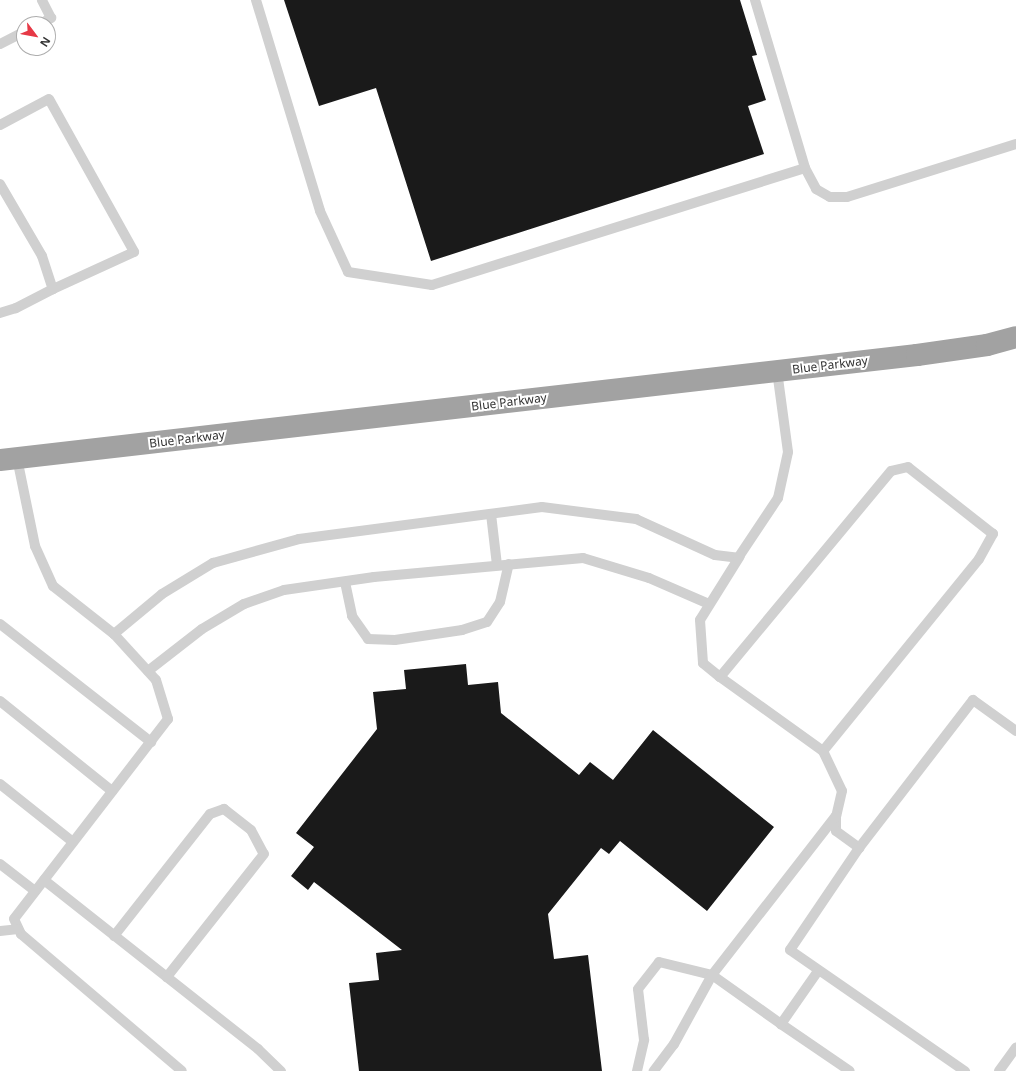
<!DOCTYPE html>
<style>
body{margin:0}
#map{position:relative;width:1016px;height:1071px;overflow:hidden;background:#fff;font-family:"Noto Sans",sans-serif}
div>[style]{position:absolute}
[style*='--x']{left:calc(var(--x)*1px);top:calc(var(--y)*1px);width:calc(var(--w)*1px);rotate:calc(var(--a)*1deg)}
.building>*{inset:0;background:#1a1a1a}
.service>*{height:10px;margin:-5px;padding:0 5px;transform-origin:5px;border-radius:5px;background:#d0d0d0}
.trunk>*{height:22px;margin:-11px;padding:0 11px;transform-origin:11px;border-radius:11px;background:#a2a2a2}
span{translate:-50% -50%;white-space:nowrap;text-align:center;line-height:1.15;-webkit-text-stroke:4px #fff;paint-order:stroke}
.street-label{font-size:12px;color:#333}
.north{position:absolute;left:16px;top:16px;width:40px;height:40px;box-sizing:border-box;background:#fff;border:1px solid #adadad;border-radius:50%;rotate:122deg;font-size:11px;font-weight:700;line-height:16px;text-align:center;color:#333}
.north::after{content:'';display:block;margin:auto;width:14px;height:18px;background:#e63946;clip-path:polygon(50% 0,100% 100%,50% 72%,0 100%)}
</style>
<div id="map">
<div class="building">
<i style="clip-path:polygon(284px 0,740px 0,757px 55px,752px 56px,766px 100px,748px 106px,764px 154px,431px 261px,376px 88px,319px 106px)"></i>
<i style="clip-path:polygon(466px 664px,468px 685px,498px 682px,501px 713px,579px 775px,590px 762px,613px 780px,653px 730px,774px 827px,707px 911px,620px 841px,609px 854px,601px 848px,548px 914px,554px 959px,588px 955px,602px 1071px,359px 1071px,349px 983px,379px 980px,376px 953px,402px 950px,314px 882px,308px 890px,291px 876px,314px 847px,296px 833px,377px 729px,373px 692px,406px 689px,404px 670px)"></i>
</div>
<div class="service">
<i style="--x:256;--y:0;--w:220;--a:73.1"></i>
<i style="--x:320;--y:211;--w:67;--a:65.3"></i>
<i style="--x:348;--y:272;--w:85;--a:8.8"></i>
<i style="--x:432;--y:285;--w:391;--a:-17.4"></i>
<i style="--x:755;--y:0;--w:175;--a:73.4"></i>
<i style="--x:805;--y:168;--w:24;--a:62"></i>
<i style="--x:816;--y:189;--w:16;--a:30"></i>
<i style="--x:830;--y:197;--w:17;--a:0"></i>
<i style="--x:847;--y:197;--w:177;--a:-17.4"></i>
<i style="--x:40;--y:24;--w:13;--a:-29"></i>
<i style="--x:51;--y:18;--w:20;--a:-117"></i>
<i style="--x:0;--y:44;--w:27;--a:-27"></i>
<i style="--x:0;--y:125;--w:55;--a:-28"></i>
<i style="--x:49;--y:99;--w:175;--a:60.9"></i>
<i style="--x:134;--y:252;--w:89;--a:155.4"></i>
<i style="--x:0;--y:184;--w:83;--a:59.7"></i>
<i style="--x:42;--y:256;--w:35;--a:72"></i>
<i style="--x:53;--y:289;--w:42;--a:152.8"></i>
<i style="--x:16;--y:308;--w:17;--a:163"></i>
<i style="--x:17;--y:458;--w:90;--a:78.4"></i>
<i style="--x:35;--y:546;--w:44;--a:65.8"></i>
<i style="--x:53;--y:586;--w:78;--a:38.2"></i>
<i style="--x:114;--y:634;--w:62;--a:-39.8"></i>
<i style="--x:162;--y:594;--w:60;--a:-31.3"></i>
<i style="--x:213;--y:563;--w:89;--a:-15.6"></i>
<i style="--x:299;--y:539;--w:245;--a:-7.5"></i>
<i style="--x:542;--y:507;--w:95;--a:7.3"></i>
<i style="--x:636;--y:519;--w:87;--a:24.5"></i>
<i style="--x:715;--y:555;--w:23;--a:7"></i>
<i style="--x:738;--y:558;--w:72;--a:-56.3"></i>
<i style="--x:778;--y:498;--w:47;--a:-77.7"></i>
<i style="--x:788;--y:452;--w:82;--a:-97.7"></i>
<i style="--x:491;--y:514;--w:51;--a:83.3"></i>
<i style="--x:345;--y:582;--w:35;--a:78"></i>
<i style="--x:352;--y:616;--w:28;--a:55"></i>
<i style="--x:368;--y:639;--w:27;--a:2"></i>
<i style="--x:395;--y:640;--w:68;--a:-8.5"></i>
<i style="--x:462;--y:630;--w:26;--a:-18"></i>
<i style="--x:487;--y:622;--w:24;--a:-57"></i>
<i style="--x:500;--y:602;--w:39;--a:-77"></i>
<i style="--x:0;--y:624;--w:192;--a:38"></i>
<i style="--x:114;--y:634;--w:62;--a:47.6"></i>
<i style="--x:156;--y:680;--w:41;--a:72.9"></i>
<i style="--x:168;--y:719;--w:252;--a:127.6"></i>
<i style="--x:14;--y:919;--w:17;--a:65"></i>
<i style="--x:21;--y:934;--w:211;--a:40.4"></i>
<i style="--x:148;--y:671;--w:68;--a:-37.9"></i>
<i style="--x:202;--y:629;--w:49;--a:-30.8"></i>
<i style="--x:244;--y:604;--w:42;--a:-19.3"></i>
<i style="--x:284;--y:590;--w:91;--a:-8.2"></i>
<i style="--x:374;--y:577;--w:210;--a:-5.2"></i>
<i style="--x:583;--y:558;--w:69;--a:16.9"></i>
<i style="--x:649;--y:578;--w:65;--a:23.4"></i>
<i style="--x:720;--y:677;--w:127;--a:35.7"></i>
<i style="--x:823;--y:751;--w:247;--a:-50.9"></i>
<i style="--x:979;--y:559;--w:29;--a:-61"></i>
<i style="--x:993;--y:534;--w:108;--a:-141.8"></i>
<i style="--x:908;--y:467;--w:17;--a:167"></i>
<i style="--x:891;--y:471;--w:268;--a:129.7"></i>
<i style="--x:720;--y:677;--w:22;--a:-141"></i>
<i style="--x:703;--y:663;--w:43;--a:-94"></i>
<i style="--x:700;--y:620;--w:75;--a:-58"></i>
<i style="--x:0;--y:701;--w:144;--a:38.8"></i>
<i style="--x:823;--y:751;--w:44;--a:64.6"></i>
<i style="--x:842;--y:791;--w:26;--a:103"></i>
<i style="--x:836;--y:816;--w:15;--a:90"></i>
<i style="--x:836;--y:831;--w:29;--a:36"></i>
<i style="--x:859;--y:848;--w:187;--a:-52.4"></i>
<i style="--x:973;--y:700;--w:53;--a:35.8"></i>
<i style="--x:0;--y:784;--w:93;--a:38.5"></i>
<i style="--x:859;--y:848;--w:123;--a:124.1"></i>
<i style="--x:790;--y:950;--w:213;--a:34.7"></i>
<i style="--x:0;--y:864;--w:44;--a:37.6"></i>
<i style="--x:44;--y:880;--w:273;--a:38.3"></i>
<i style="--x:258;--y:1049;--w:32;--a:44"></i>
<i style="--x:0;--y:931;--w:18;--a:-6"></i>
<i style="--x:114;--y:936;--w:155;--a:-51.8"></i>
<i style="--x:210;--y:814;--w:15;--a:-20"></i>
<i style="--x:224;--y:809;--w:34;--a:38"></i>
<i style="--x:251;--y:830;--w:27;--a:62"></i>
<i style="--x:264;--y:854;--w:157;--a:128.3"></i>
<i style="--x:818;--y:971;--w:65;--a:124.9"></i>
<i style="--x:781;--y:1024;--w:83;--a:34.3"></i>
<i style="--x:781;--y:1024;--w:85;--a:-144.6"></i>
<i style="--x:712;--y:975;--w:202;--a:-52.1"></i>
<i style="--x:637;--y:1071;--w:32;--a:-77"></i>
<i style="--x:644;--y:1040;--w:51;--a:-96.7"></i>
<i style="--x:638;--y:989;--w:34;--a:-52"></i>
<i style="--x:659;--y:962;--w:55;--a:13.8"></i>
<i style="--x:712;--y:975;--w:79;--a:118.8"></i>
<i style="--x:674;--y:1044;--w:34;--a:127"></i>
<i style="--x:999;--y:1071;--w:29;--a:-54"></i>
</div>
<div class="trunk">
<i style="--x:0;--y:460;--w:923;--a:-6.53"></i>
<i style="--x:917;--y:355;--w:71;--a:-8.1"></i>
<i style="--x:987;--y:345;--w:30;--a:-15"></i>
</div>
<div class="street-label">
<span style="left:830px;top:365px;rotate:-7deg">Blue Parkway</span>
<span style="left:509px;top:402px;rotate:-7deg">Blue Parkway</span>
<span style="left:187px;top:439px;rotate:-7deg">Blue Parkway</span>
</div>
<div class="north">N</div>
</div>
